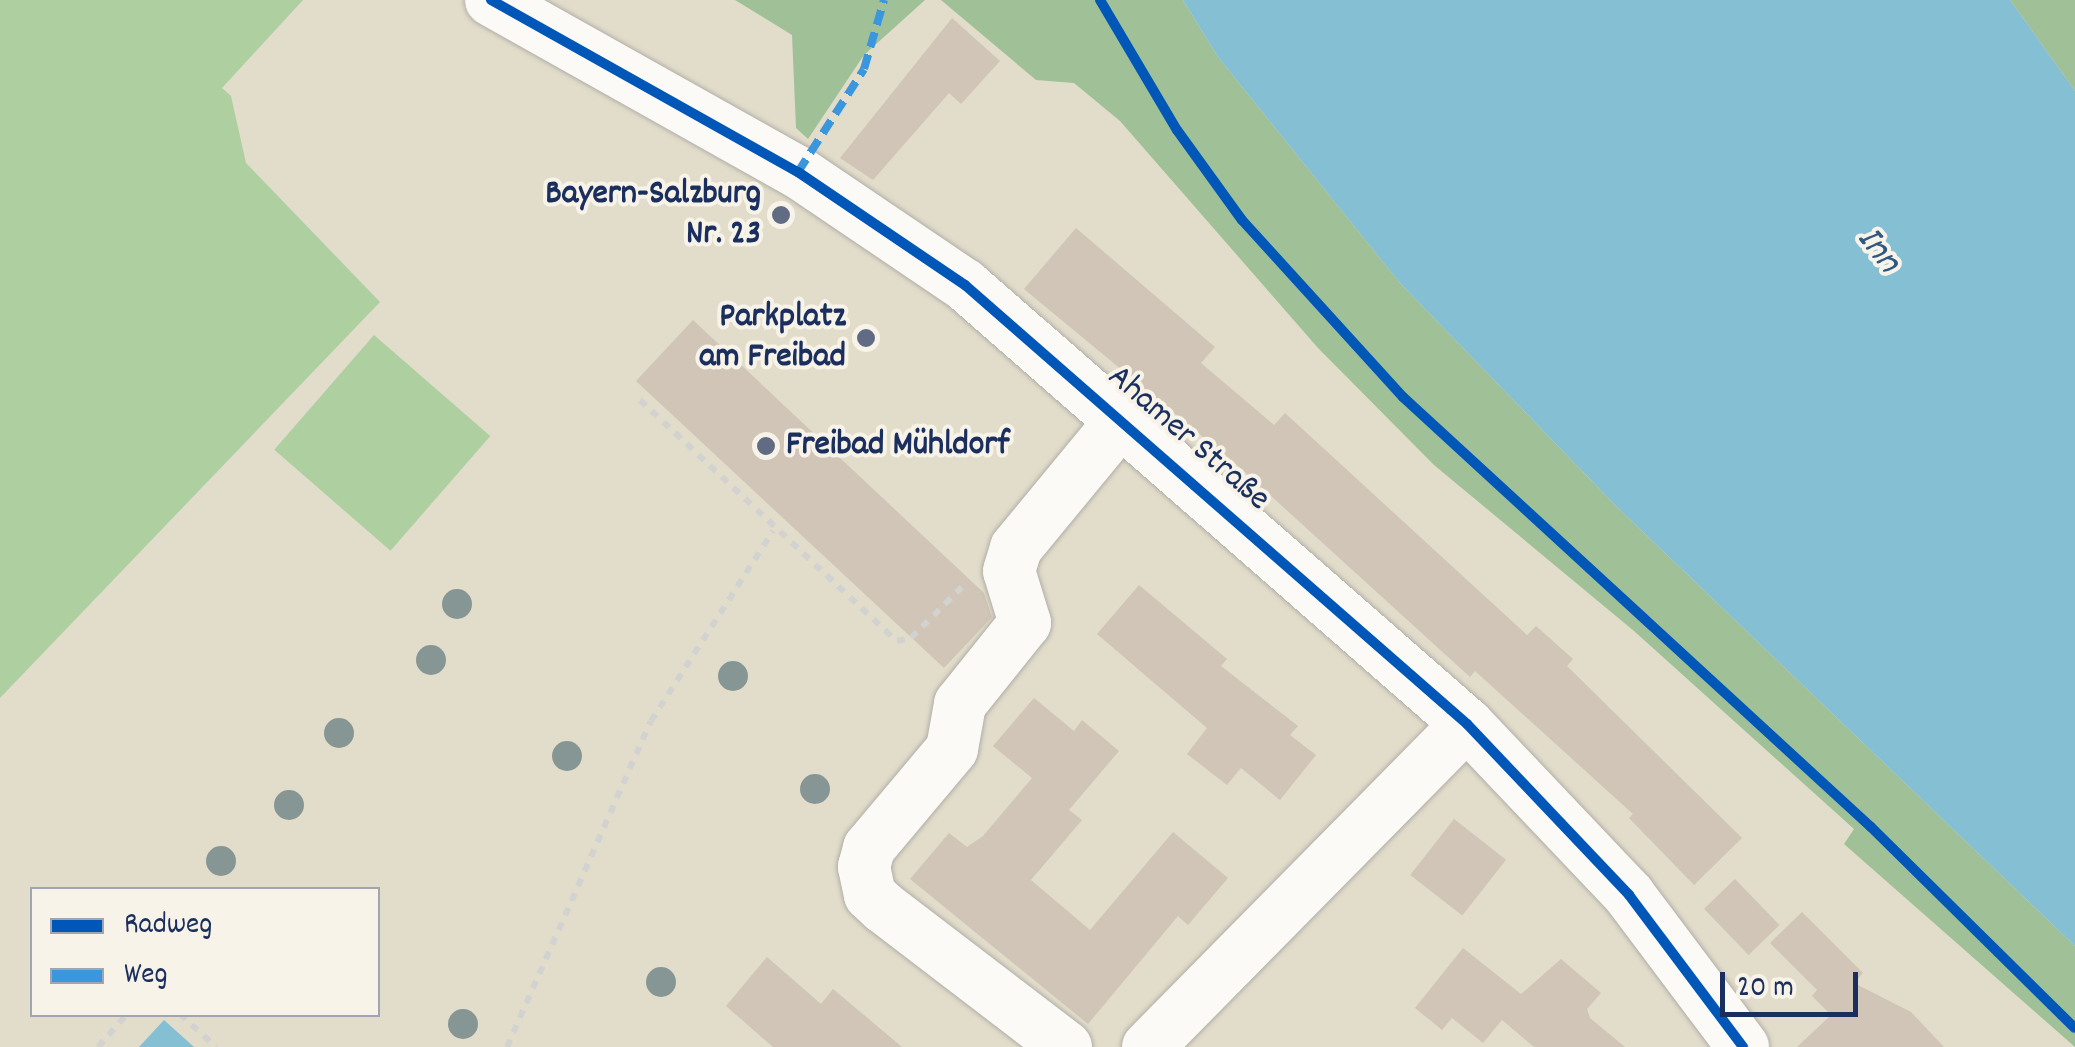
<!DOCTYPE html>
<meta charset="utf-8">
<style>
body{margin:0}
#map{position:relative;width:2075px;height:1047px;overflow:hidden;background:#e2dcca;font-family:Dekko,sans-serif}
div>[style]{position:absolute}
[style*='--x']{left:calc(var(--x)*1px);top:calc(var(--y)*1px);width:calc(var(--w)*1px);rotate:calc(var(--a)*1deg)}
.green>*{inset:0;background:#aed0a1;transform-origin:0 0}
.forest>*{inset:0;background:#a0c197}
.water>*{inset:0;background:#85bfd4}
.building>*{inset:0;background:#d0c5b6;transform-origin:0 0}
.path>*{height:6px;margin-top:-3px;transform-origin:0;background:repeating-linear-gradient(90deg,#d2d2d0 0 8px,transparent 0 16px)}
.roads{filter:drop-shadow(0 0 2px #b0aea7) drop-shadow(0 0 2px #b0aea7)}
.street>*{height:52px;margin:-26px;padding:0 26px;transform-origin:26px;border-radius:26px;background:#fbfaf7}
.quiet>*{height:8px;margin-top:-4px;transform-origin:0;background:repeating-linear-gradient(90deg,#3a97de 0 15px,transparent 0 23px)}
.cycleway>*{height:10px;margin:-5px;padding:0 5px;transform-origin:5px;border-radius:5px;background:#0057b8}
.trees>*{width:30px;height:30px;margin:-15px;border-radius:50%;background:#869694}
.dots>*{width:28px;height:28px;translate:-50% -50%;box-sizing:border-box;border:5px solid #f7f3e8;border-radius:50%}
span{translate:-50% -50%;white-space:nowrap;text-align:center;line-height:1.15;-webkit-text-stroke:8px #f7f3e8;paint-order:stroke}
.poi-label{font-size:35px;color:#1b2f5e;font-weight:700}
.right{translate:-100% -50%;text-align:right}
.left{translate:0 -50%;text-align:left}
.street-label{font-size:35px;color:#1b2f5e}
.water-label{font-size:38px;color:#2f5783;font-style:italic}
.legend{position:absolute;left:30px;top:887px;width:350px;height:130px;box-sizing:border-box;background:#f7f3e8;border:2px solid #9fa5b1;margin:0;padding:12px 18px;list-style:none;font-size:30px;color:#1b2f5e}
.legend li{display:flex;align-items:center;gap:20px;height:50px}
.legend b{width:50px;border:2px solid #9fa5b1}
.scale{position:absolute;left:1720px;top:972px;width:138px;height:45px;box-sizing:border-box;border:5px solid #1b2f5e;border-top:0;padding-left:12px;font-size:30px;line-height:35px;white-space:nowrap;color:#1b2f5e;-webkit-text-stroke:8px #f7f3e8;paint-order:stroke}
</style>
<div id="map">
<div class="green">
<i style="clip-path:polygon(0 0,303px 0,222px 88px,231px 96px,246px 163px,380px 302px,0 698px)"></i>
<i style="left:374px;top:335px;width:154px;height:152px;rotate:41deg"></i>
</div>
<div class="forest">
<i style="clip-path:polygon(735px 0,925px 0,864px 55px,808px 139px,796px 128px,792px 35px)"></i>
<i style="clip-path:polygon(941px 0,1183px 0,1218px 57px,1400px 283px,1617px 507px,2075px 946px,2075px 1047px,1844px 844px,1854px 829px,1634px 631px,1434px 465px,1318px 348px,1120px 121px,1074px 83px,1036px 80px)"></i>
<i style="clip-path:polygon(2010px 0,2075px 0,2075px 91px)"></i>
</div>
<div class="water">
<i style="clip-path:polygon(1183px 0,2010px 0,2075px 91px,2075px 946px,1617px 507px,1400px 283px,1218px 57px)"></i>
<i style="clip-path:polygon(164px 1020px,194px 1047px,139px 1047px)"></i>
</div>
<div class="building">
<i style="clip-path:polygon(952px 18px,1000px 61px,961px 104px,949px 93px,873px 180px,840px 158px)"></i>
<i style="clip-path:polygon(1076px 228px,1215px 347px,1201px 363px,1274px 425px,1285px 413px,1527px 635px,1536px 626px,1573px 659px,1567px 666px,1742px 838px,1694px 885px,1629px 818px,1633px 814px,1475px 671px,1470px 677px,1238px 466px,1024px 289px)"></i>
<i style="clip-path:polygon(693px 320px,984px 593px,992px 617px,944px 668px,636px 381px)"></i>
<i style="clip-path:polygon(1139px 585px,1227px 659px,1221px 666px,1298px 726px,1290px 735px,1316px 755px,1280px 800px,1241px 768px,1227px 785px,1187px 754px,1207px 728px,1097px 634px)"></i>
<i style="clip-path:polygon(1034px 698px,1074px 731px,1082px 720px,1119px 751px,1069px 810px,1082px 820px,1031px 880px,1090px 930px,1173px 832px,1228px 878px,1188px 925px,1178px 916px,1088px 1024px,910px 879px,949px 833px,967px 847px,983px 836px,1032px 778px,993px 746px)"></i>
<i style="left:1454px;top:819px;width:66px;height:71px;rotate:38deg"></i>
<i style="left:1735px;top:879px;width:64px;height:43px;rotate:46deg"></i>
<i style="clip-path:polygon(1802px 912px,1863px 973px,1854px 983px,1911px 1012px,1944px 1047px,1797px 1047px,1831px 1015px,1812px 996px,1817px 990px,1770px 943px)"></i>
<i style="clip-path:polygon(1463px 948px,1521px 994px,1561px 959px,1601px 993px,1587px 1009px,1590px 1018px,1625px 1047px,1534px 1047px,1502px 1020px,1483px 1043px,1452px 1018px,1442px 1030px,1415px 1008px)"></i>
<i style="clip-path:polygon(767px 957px,821px 1004px,833px 989px,902px 1047px,773px 1047px,726px 1006px)"></i>
</div>
<div class="path">
<i style="--x:640;--y:400;--w:352;--a:43.2"></i>
<i style="--x:897;--y:641;--w:14;--a:-12"></i>
<i style="--x:911;--y:638;--w:72;--a:-45"></i>
<i style="--x:180;--y:1014;--w:49;--a:42.5"></i>
<i style="--x:98;--y:1047;--w:44;--a:-48.7"></i>
<i style="--x:507;--y:1047;--w:356;--a:-66.2"></i>
<i style="--x:651;--y:721;--w:226;--a:-57.3"></i>
</div>
<div class="roads">
<div class="street">
<i style="--x:491;--y:0;--w:352;--a:29.3"></i>
<i style="--x:798;--y:172;--w:202;--a:34.1"></i>
<i style="--x:965;--y:285;--w:667;--a:41.17"></i>
<i style="--x:1467;--y:724;--w:236;--a:46.5"></i>
<i style="--x:1629;--y:895;--w:190;--a:53.1"></i>
<i style="--x:1066;--y:1047;--w:229;--a:-142.6"></i>
<i style="--x:884;--y:908;--w:19;--a:-137"></i>
<i style="--x:870;--y:895;--w:29;--a:-102"></i>
<i style="--x:864;--y:867;--w:20;--a:-75"></i>
<i style="--x:869;--y:848;--w:129;--a:-50"></i>
<i style="--x:952;--y:749;--w:46;--a:-79.9"></i>
<i style="--x:960;--y:704;--w:104;--a:-51.3"></i>
<i style="--x:1025;--y:623;--w:54;--a:-107.1"></i>
<i style="--x:1009;--y:571;--w:24;--a:-73"></i>
<i style="--x:1016;--y:548;--w:168;--a:-50.5"></i>
<i style="--x:1148;--y:1047;--w:454;--a:-45.4"></i>
</div>
</div>
<div class="quiet">
<i style="--x:798;--y:172;--w:122;--a:-57.3"></i>
<i style="--x:864;--y:69;--w:72;--a:-73.8"></i>
</div>
<div class="cycleway">
<i style="--x:491;--y:0;--w:352;--a:29.3"></i>
<i style="--x:798;--y:172;--w:202;--a:34.1"></i>
<i style="--x:965;--y:285;--w:667;--a:41.17"></i>
<i style="--x:1467;--y:724;--w:236;--a:46.5"></i>
<i style="--x:1629;--y:895;--w:190;--a:53.1"></i>
<i style="--x:1100;--y:0;--w:151;--a:59.4"></i>
<i style="--x:1177;--y:130;--w:111;--a:54.2"></i>
<i style="--x:1242;--y:220;--w:239;--a:47.7"></i>
<i style="--x:1403;--y:397;--w:636;--a:42.58"></i>
<i style="--x:1871;--y:827;--w:286;--a:44.6"></i>
</div>
<div class="trees">
<i style="left:457px;top:604px"></i>
<i style="left:431px;top:660px"></i>
<i style="left:733px;top:676px"></i>
<i style="left:339px;top:733px"></i>
<i style="left:567px;top:756px"></i>
<i style="left:815px;top:789px"></i>
<i style="left:289px;top:805px"></i>
<i style="left:221px;top:861px"></i>
<i style="left:661px;top:982px"></i>
<i style="left:463px;top:1024px"></i>
</div>
<div class="dots">
<i style="left:781px;top:215px;background:#616c84"></i>
<i style="left:866px;top:338px;background:#616c84"></i>
<i style="left:766px;top:446px;background:#616c84"></i>
</div>
<div class="poi-label">
<span class="right" style="left:761px;top:215px">Bayern-Salzburg<br>Nr. 23</span>
<span class="right" style="left:846px;top:338px">Parkplatz<br>am Freibad</span>
<span class="left" style="left:786px;top:446px">Freibad Mühldorf</span>
</div>
<div class="street-label">
<span style="left:1188px;top:439px;rotate:41deg">Ahamer Straße</span>
</div>
<div class="water-label">
<span style="left:1877px;top:251px;rotate:52deg">Inn</span>
</div>
<ul class="legend">
<li><b style="height:12px;background:#0057b8"></b>Radweg</li>
<li><b style="height:12px;background:#3a97de"></b>Weg</li>
</ul>
<div class="scale">20 m</div>
</div>
